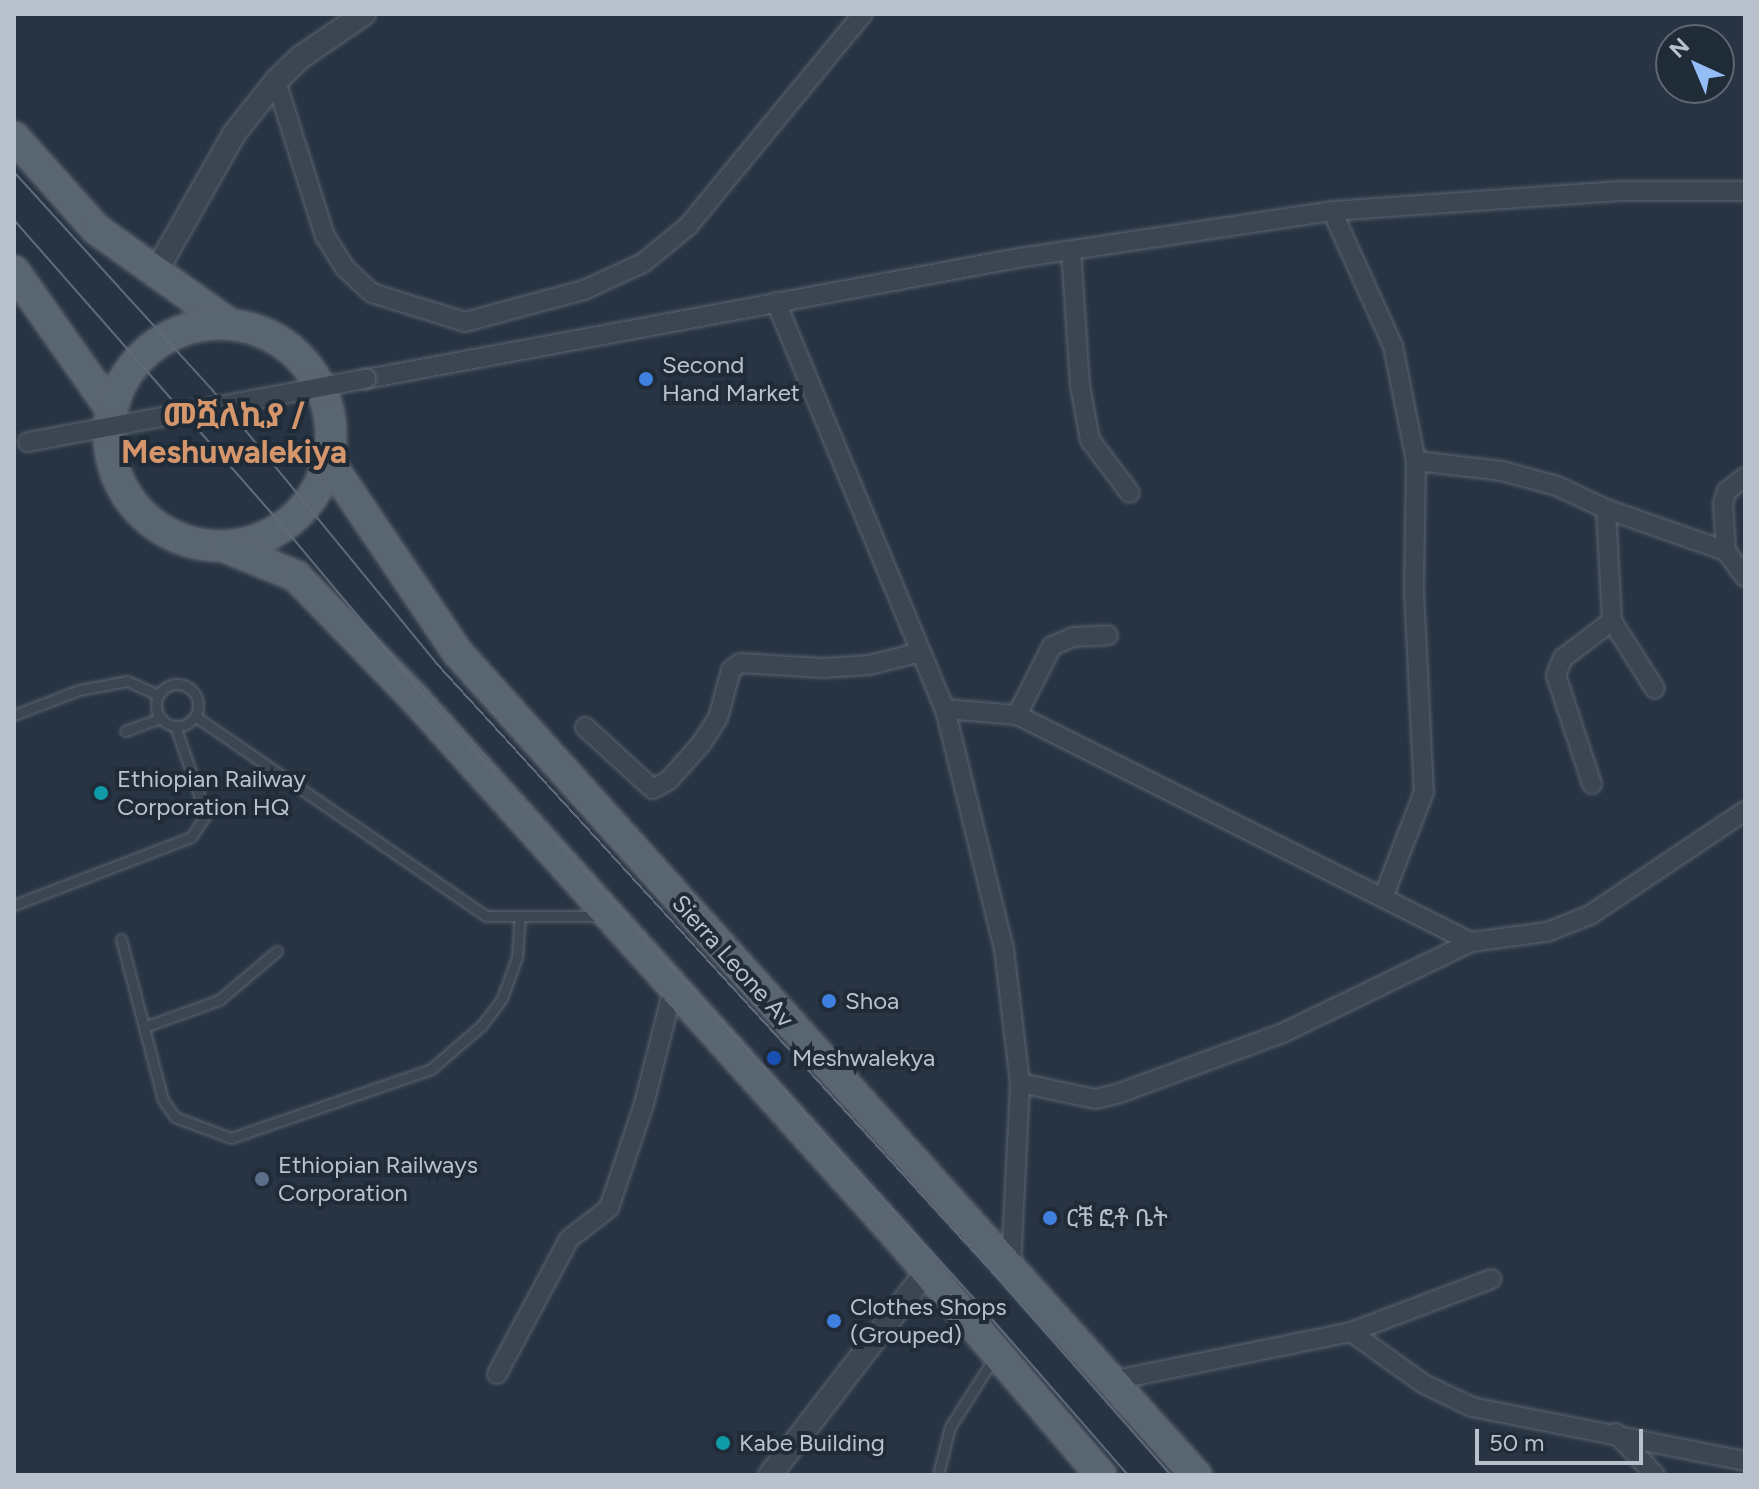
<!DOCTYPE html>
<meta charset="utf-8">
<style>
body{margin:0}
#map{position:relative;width:1759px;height:1489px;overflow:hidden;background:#283443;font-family:Figtree,"Noto Sans Ethiopic",sans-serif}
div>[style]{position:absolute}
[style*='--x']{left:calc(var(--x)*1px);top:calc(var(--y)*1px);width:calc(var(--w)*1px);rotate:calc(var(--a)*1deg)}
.roads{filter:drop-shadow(0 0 2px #5a6470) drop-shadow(0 0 2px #5a6470)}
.service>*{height:9px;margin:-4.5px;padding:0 4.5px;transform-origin:4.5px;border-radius:4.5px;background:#3c4652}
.service>.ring{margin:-4.5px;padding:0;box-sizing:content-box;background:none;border:9px solid #3c4652;border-radius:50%}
.minor>*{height:18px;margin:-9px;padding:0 9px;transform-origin:9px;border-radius:9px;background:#3c4652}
.tertiary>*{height:22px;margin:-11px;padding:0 11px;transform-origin:11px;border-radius:11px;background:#3c4652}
.primary>*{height:30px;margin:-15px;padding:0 15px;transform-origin:15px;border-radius:15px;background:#5a6572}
.primary>.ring{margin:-15px;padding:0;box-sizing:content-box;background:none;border:30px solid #5a6572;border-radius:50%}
.tram>*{height:2px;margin:-1px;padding:0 1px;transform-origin:1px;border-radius:1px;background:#5e6a79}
.bridges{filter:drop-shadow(0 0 2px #5a6470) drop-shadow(0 0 2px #5a6470)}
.minor-bridge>*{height:18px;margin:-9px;padding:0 9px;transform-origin:9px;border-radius:9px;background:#3c4652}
.dots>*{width:22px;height:22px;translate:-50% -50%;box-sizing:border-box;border:4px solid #202b38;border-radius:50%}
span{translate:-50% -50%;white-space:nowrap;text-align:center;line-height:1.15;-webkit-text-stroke:8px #202b38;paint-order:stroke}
.poi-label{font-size:24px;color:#b9c1cc}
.left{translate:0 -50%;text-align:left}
.street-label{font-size:24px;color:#b9c1cc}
.district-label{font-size:32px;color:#d5966c;font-weight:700}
.frame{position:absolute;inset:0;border:16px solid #b9c1cc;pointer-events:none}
.north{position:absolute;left:1655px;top:24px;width:80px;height:80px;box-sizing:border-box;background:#202b38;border:2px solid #5d6773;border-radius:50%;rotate:316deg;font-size:22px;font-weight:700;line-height:32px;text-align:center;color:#b9c1cc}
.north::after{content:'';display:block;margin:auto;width:28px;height:36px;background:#94bdf6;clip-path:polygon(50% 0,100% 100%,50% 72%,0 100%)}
.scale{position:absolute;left:1475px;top:1429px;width:168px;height:36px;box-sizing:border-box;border:4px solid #b9c1cc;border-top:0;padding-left:10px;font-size:24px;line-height:28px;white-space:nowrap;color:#b9c1cc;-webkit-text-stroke:6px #202b38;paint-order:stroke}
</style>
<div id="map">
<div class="roads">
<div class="service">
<i class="ring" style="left:156px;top:684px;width:33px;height:33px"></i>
<i style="--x:14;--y:715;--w:70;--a:-21"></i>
<i style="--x:79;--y:690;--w:49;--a:-10.6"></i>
<i style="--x:127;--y:681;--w:34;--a:24"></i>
<i style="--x:195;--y:716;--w:353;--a:34.5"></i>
<i style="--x:486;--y:916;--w:114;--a:0"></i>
<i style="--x:125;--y:731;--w:38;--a:-20"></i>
<i style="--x:14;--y:905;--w:190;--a:-21"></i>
<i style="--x:191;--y:837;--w:27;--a:-56"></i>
<i style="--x:206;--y:815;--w:94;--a:-109.2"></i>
<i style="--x:121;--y:939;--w:166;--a:75.4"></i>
<i style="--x:163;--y:1100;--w:21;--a:55"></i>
<i style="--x:175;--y:1117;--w:60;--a:20.6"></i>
<i style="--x:231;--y:1138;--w:212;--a:-19"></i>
<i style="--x:431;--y:1069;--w:67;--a:-40.8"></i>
<i style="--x:482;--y:1025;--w:34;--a:-53"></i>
<i style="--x:502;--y:998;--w:44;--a:-69.9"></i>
<i style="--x:517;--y:957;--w:39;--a:-86"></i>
<i style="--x:144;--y:1027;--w:80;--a:-19.8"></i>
<i style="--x:219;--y:1000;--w:76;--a:-40.2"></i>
<i style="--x:938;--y:1475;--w:49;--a:-76"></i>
<i style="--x:950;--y:1427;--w:84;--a:-57.6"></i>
</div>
<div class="minor">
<i style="--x:276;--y:81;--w:163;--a:72.5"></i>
<i style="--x:325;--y:236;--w:38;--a:58"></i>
<i style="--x:345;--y:268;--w:37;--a:43"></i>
<i style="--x:372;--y:293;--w:97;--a:17.3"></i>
<i style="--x:465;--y:322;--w:123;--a:-15.1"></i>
<i style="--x:584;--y:290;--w:65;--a:-24.6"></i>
<i style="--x:643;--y:263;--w:58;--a:-39.4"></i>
<i style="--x:688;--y:226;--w:275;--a:-50.5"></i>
<i style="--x:1332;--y:211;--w:148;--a:65.7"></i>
<i style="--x:1393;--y:346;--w:117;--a:78.7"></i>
<i style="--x:1416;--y:461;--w:130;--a:90.9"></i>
<i style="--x:1414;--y:591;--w:201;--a:87.2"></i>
<i style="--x:1424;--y:792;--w:110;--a:111.2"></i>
<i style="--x:1071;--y:250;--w:136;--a:86.2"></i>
<i style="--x:1080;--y:386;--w:55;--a:79.5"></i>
<i style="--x:1090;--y:440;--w:66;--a:53"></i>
<i style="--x:776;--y:302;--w:441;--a:67.5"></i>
<i style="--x:945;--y:709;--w:247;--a:76.2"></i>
<i style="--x:1004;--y:949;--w:135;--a:83.2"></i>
<i style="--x:1020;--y:1083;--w:187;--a:92.8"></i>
<i style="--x:366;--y:379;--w:663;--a:-10.51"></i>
<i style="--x:1018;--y:258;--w:317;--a:-8.5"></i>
<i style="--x:1332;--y:211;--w:288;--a:-4"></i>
<i style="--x:1619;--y:191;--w:126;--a:0"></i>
<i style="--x:1416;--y:461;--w:87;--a:6.6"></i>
<i style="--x:1502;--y:471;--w:57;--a:15.3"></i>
<i style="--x:1557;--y:486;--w:54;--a:25.1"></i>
<i style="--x:1606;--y:509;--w:127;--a:19.3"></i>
<i style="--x:1745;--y:477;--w:23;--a:142"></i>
<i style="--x:1727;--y:491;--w:13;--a:108"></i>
<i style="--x:1723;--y:503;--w:48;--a:86.4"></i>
<i style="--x:1726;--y:551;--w:32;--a:54"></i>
<i style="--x:1612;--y:621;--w:80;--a:57.7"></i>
<i style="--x:945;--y:709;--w:72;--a:4.8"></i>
<i style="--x:1017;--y:715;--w:508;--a:26.57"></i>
<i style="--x:1471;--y:942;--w:77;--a:-7.5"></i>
<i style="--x:1547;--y:932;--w:46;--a:-21.6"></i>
<i style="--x:1590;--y:915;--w:187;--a:-33.9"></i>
<i style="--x:1017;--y:715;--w:77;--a:-63.1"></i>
<i style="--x:1052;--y:646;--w:23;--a:-23"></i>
<i style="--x:1073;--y:637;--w:35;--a:-3"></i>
<i style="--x:585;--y:727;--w:92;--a:42.4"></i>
<i style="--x:653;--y:789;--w:18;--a:-29"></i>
<i style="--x:669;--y:780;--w:48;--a:-48.4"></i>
<i style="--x:701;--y:744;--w:31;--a:-57"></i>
<i style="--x:718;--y:718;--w:50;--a:-74.8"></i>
<i style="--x:731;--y:670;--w:11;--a:-38"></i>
<i style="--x:740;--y:663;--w:83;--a:3.4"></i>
<i style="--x:823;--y:668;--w:46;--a:-3.7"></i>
<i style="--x:869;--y:665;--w:50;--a:-13.8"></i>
<i style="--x:1592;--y:784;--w:115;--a:-108.3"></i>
<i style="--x:1556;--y:675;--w:18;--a:-68"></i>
<i style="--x:1563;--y:658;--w:61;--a:-37.1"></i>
<i style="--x:1612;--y:621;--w:112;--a:-93.1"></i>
<i style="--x:1020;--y:1083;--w:77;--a:12"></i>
<i style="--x:1095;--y:1099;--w:23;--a:-13"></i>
<i style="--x:1117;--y:1094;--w:177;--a:-20.2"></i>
<i style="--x:1283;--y:1033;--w:209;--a:-25.8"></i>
<i style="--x:1351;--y:1332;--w:150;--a:-20.7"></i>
<i style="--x:497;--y:1374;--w:153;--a:-61.9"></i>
<i style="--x:569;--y:1239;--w:51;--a:-37.8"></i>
<i style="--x:609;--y:1208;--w:110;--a:-71.4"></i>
<i style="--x:644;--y:1104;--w:119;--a:-75.8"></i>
<i style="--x:1110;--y:1381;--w:246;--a:-11.5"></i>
<i style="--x:1351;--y:1332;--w:90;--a:35.5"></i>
<i style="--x:1424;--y:1384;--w:53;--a:25.6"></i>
<i style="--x:1472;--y:1407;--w:278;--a:11.2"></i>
<i style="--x:1616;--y:1433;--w:57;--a:47.1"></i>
</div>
<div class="tertiary">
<i style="--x:154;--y:275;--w:162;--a:-60.4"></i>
<i style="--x:234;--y:134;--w:68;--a:-51.6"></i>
<i style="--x:276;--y:81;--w:35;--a:-44"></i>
<i style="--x:301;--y:57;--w:76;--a:-34.3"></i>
<i style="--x:770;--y:1475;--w:257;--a:-52.4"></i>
</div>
<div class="primary">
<i style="--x:14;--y:137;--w:123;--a:48.3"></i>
<i style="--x:96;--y:229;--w:162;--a:35.5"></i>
<i style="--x:14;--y:271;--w:169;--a:54.9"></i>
<i class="ring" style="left:109px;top:324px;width:192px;height:192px"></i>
<i style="--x:329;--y:462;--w:230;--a:56"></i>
<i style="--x:458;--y:653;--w:1105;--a:48.08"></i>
<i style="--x:225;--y:547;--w:77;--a:22.2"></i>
<i style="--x:296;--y:576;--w:173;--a:45.9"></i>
<i style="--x:416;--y:700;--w:719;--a:48.1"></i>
<i style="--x:896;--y:1235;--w:316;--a:49.5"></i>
</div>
</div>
<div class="tram">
<i style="--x:14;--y:172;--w:296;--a:47.7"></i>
<i style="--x:213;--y:391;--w:353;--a:50.6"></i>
<i style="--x:437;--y:664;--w:829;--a:47.59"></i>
<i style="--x:996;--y:1276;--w:265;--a:48.7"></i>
<i style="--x:14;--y:220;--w:403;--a:48.7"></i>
<i style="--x:280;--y:523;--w:215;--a:50.1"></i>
<i style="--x:418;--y:688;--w:830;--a:47.68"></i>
<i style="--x:977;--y:1302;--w:230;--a:48.9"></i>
</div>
<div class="bridges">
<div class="minor-bridge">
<i style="--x:28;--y:442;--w:344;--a:-10.6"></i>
</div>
</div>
<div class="dots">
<i style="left:646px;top:379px;background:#3f7fe0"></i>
<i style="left:101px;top:793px;background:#0f9aa8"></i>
<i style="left:829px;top:1001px;background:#3f7fe0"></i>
<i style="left:774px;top:1058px;background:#1a4fb4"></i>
<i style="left:262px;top:1179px;background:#5c6f8a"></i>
<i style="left:1050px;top:1218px;background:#3f7fe0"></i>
<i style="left:834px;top:1321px;background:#3f7fe0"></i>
<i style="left:723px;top:1443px;background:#0f9aa8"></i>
</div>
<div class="poi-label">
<span class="left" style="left:662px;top:379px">Second<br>Hand Market</span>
<span class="left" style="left:117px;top:793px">Ethiopian Railway<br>Corporation HQ</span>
<span class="left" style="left:845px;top:1001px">Shoa</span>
<span class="left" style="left:792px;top:1058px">Meshwalekya</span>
<span class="left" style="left:278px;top:1179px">Ethiopian Railways<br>Corporation</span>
<span class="left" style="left:1066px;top:1218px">ርቼ ፎቶ ቤት</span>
<span class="left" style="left:850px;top:1321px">Clothes Shops<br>(Grouped)</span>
<span class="left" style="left:739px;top:1443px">Kabe Building</span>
</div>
<div class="street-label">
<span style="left:733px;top:961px;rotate:48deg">Sierra Leone Av</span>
</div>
<div class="district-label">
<span style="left:234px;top:434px">መሿለኪያ /<br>Meshuwalekiya</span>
</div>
<div class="frame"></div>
<div class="north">N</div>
<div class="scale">50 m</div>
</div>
